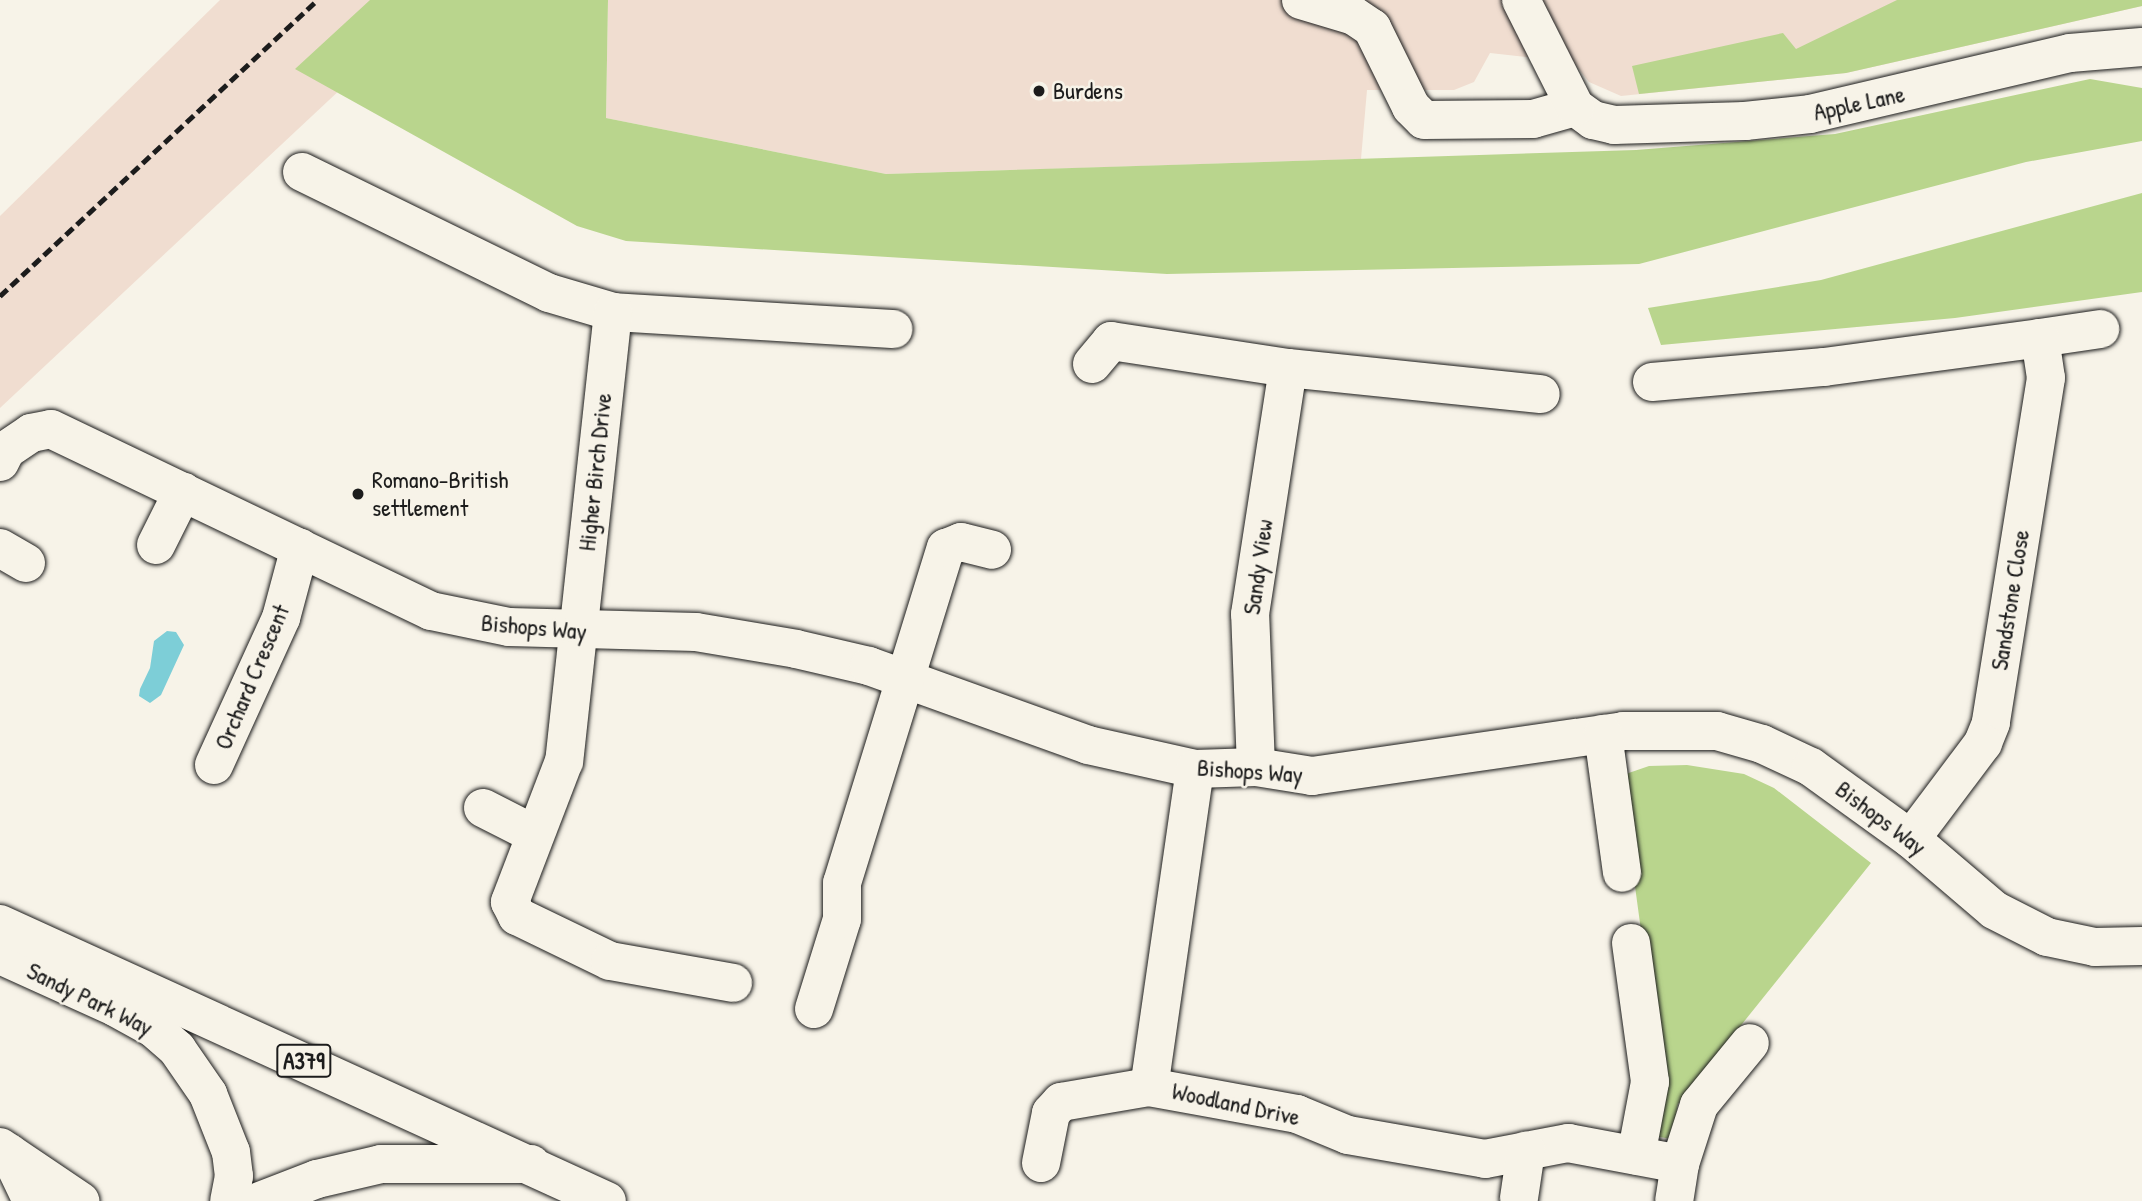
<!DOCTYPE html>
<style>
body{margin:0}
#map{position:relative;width:2142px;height:1201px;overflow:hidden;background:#f7f3e8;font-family:"Patrick Hand",sans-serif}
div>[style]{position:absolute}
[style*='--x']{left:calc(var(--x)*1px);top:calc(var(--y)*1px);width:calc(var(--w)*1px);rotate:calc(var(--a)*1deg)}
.built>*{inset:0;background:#f0ddd0}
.green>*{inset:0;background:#b9d58d}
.water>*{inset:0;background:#7dced7}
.roads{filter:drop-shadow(0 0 2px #1c1c1c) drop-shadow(0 0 2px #1c1c1c)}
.minor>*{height:38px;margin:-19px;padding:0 19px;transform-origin:19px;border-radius:19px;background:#f7f3e8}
.major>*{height:38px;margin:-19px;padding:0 19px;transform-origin:19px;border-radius:19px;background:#f7f3e8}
.rail>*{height:5px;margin-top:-2.5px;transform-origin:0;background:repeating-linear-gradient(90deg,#1c1c1c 0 10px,transparent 0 15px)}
.dots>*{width:19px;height:19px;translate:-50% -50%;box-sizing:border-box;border:4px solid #f7f3e8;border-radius:50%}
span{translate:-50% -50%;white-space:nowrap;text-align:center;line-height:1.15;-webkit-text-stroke:5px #f7f3e8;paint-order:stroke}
.shield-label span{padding:2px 5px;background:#f7f3e8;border:2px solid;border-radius:5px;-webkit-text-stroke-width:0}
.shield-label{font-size:23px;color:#1c1c1c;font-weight:700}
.poi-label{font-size:24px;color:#1c1c1c}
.left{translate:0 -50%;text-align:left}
.street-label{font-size:24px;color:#1c1c1c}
</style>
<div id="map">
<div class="built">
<i style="clip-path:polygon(220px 0,436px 0,0 408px,0 216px)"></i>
<i style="clip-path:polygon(608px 0,2142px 0,2142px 6px,1846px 73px,1621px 96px,1589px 82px,1573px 62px,1490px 53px,1474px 82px,1454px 90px,1367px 90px,1361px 159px,886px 174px,606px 118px)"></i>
</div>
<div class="green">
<i style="clip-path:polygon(370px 0,608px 0,606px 118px,886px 174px,1636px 150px,1835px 134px,2090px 79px,2142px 88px,2142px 141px,2026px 162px,1639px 264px,1167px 274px,626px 241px,577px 226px,295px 69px)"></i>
<i style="clip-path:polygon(1897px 0,2142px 0,2142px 6px,1846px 73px,1639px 94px,1632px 66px,1783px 33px,1796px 49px)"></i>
<i style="clip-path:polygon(2142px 193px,2142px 292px,1955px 318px,1661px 345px,1648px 308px,1821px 280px)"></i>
<i style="clip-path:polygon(1687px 765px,1744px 774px,1774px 788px,1871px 863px,1678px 1104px,1671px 1139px,1655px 1136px,1662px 1085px,1620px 776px,1649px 766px)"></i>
</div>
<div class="water">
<i style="clip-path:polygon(167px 631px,176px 632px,184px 645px,161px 695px,150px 703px,139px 696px,140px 689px,150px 668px,154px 641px)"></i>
</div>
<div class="roads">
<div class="minor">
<i style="--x:1301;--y:0;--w:55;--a:16.8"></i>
<i style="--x:1354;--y:16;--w:22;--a:34"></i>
<i style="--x:1372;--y:28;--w:88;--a:63.7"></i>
<i style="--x:1411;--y:107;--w:18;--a:45"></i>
<i style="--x:1424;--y:120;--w:109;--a:-0.5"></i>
<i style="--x:1533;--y:119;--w:44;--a:-15.9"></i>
<i style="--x:1575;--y:107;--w:22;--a:36"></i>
<i style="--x:1593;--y:120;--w:22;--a:13"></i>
<i style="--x:1614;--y:125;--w:131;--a:-1.7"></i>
<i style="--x:1745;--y:121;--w:65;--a:-6.1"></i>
<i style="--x:1810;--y:114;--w:267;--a:-13.2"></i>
<i style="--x:2070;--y:53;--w:72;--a:-4.8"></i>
<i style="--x:1521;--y:0;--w:120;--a:63.2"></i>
<i style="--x:302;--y:172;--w:275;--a:26.1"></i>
<i style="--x:549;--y:293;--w:67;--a:16.5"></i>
<i style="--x:613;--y:312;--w:281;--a:3.5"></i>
<i style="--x:613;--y:312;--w:452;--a:96.2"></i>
<i style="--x:564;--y:761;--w:151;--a:111"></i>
<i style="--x:510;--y:902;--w:16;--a:63"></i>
<i style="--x:517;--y:916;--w:103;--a:25.8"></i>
<i style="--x:610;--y:961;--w:125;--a:10.1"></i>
<i style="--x:2040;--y:338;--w:61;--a:-8.5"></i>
<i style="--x:1092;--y:364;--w:30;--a:-50"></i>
<i style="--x:1111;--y:341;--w:179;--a:8.7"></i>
<i style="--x:1288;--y:368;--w:254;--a:5.9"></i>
<i style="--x:1652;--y:382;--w:173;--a:-5"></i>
<i style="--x:1824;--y:367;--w:218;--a:-7.6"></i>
<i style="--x:2040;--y:338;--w:40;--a:81.5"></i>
<i style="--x:2046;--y:378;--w:349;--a:99.1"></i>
<i style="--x:1991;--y:723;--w:22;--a:112"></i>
<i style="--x:1983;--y:743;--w:120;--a:126.9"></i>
<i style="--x:0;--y:462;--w:13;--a:-63"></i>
<i style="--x:6;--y:450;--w:30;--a:-34"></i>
<i style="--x:31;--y:433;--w:20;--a:-11"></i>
<i style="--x:51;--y:429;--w:421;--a:25.6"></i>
<i style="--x:431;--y:611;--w:80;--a:11.6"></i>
<i style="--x:509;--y:627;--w:187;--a:1.5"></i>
<i style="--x:696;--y:632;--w:101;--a:9.6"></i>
<i style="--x:796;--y:649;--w:75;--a:13.1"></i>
<i style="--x:869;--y:666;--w:233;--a:19.8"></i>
<i style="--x:1088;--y:745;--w:110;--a:12.6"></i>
<i style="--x:1195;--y:769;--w:61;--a:-1.9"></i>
<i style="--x:1256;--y:767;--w:57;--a:9.1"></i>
<i style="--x:1312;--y:776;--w:314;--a:-8.2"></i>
<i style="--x:1623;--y:731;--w:94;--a:0"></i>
<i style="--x:1717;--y:731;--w:47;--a:16.1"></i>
<i style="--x:1762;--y:744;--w:54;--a:25.1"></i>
<i style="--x:1811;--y:767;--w:123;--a:35.8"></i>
<i style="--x:1911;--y:839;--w:109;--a:40.5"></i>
<i style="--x:1994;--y:910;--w:59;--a:27"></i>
<i style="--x:2047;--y:937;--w:49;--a:11.8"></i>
<i style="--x:2095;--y:947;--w:47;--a:-1.2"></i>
<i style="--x:156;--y:545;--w:60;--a:-63.4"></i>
<i style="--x:0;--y:548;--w:30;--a:30"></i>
<i style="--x:1603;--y:734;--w:140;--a:82.2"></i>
<i style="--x:214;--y:765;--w:162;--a:-65.5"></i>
<i style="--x:281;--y:618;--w:73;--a:-75"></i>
<i style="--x:1256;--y:767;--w:153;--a:-92.2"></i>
<i style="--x:1250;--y:614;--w:249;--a:-81.2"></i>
<i style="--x:1195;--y:769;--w:321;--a:98.2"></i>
<i style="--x:1149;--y:1087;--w:150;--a:10.3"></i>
<i style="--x:1297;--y:1114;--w:55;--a:22.4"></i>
<i style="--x:1348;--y:1135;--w:139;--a:9.9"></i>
<i style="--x:1485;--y:1159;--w:85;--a:-10.9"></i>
<i style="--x:1568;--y:1143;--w:114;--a:10.6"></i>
<i style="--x:1680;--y:1164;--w:37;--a:99"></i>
<i style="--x:483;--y:808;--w:57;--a:27"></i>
<i style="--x:1631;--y:943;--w:140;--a:82.2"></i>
<i style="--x:1650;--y:1082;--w:75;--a:100.7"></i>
<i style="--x:0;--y:955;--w:126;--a:24.3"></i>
<i style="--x:115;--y:1007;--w:43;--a:28.9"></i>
<i style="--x:153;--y:1028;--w:32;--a:41"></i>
<i style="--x:177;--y:1049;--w:55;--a:55.4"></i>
<i style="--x:208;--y:1094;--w:62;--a:68.4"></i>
<i style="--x:231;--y:1152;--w:24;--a:83"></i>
<i style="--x:234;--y:1176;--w:25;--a:101"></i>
<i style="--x:814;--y:1009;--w:94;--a:-72.7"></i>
<i style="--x:842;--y:919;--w:36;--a:-90"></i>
<i style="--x:842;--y:883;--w:351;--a:-72.8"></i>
<i style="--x:946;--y:548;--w:16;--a:-22"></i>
<i style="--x:961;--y:542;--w:32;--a:14"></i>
<i style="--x:9;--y:1153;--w:53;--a:64.4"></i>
<i style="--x:1041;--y:1163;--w:51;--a:-78.7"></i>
<i style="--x:1051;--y:1113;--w:15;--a:-48"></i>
<i style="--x:1061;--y:1102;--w:89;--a:-9.7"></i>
<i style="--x:1680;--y:1164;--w:62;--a:-72.1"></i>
<i style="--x:1699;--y:1105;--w:80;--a:-50.6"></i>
<i style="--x:1519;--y:1198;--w:48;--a:-81.5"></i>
<i style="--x:260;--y:1201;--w:61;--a:-21.1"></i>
<i style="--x:317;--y:1179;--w:66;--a:-13.2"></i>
<i style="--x:381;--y:1164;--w:150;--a:0"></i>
</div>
<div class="major">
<i style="--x:0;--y:924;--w:667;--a:24.53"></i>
<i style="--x:0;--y:1147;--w:97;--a:34"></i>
</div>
</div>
<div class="rail">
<i style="--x:0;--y:296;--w:434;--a:-43"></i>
</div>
<div class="dots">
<i style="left:1039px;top:91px;background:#1c1c1c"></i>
<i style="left:358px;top:494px;background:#1c1c1c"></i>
</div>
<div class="shield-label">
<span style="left:304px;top:1061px">A379</span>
</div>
<div class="poi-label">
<span class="left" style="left:1053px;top:91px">Burdens</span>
<span class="left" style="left:372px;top:494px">Romano-British<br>settlement</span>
</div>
<div class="street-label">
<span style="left:1859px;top:103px;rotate:-12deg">Apple Lane</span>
<span style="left:595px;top:472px;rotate:-84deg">Higher Birch Drive</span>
<span style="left:1258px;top:567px;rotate:-82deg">Sandy View</span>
<span style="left:2010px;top:600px;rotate:-81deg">Sandstone Close</span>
<span style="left:534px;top:627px;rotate:5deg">Bishops Way</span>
<span style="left:252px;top:677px;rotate:-67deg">Orchard Crescent</span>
<span style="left:1250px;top:771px;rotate:4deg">Bishops Way</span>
<span style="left:1881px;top:818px;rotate:37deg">Bishops Way</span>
<span style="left:90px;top:999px;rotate:26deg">Sandy Park Way</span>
<span style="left:1236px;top:1104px;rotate:12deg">Woodland Drive</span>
</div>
</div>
